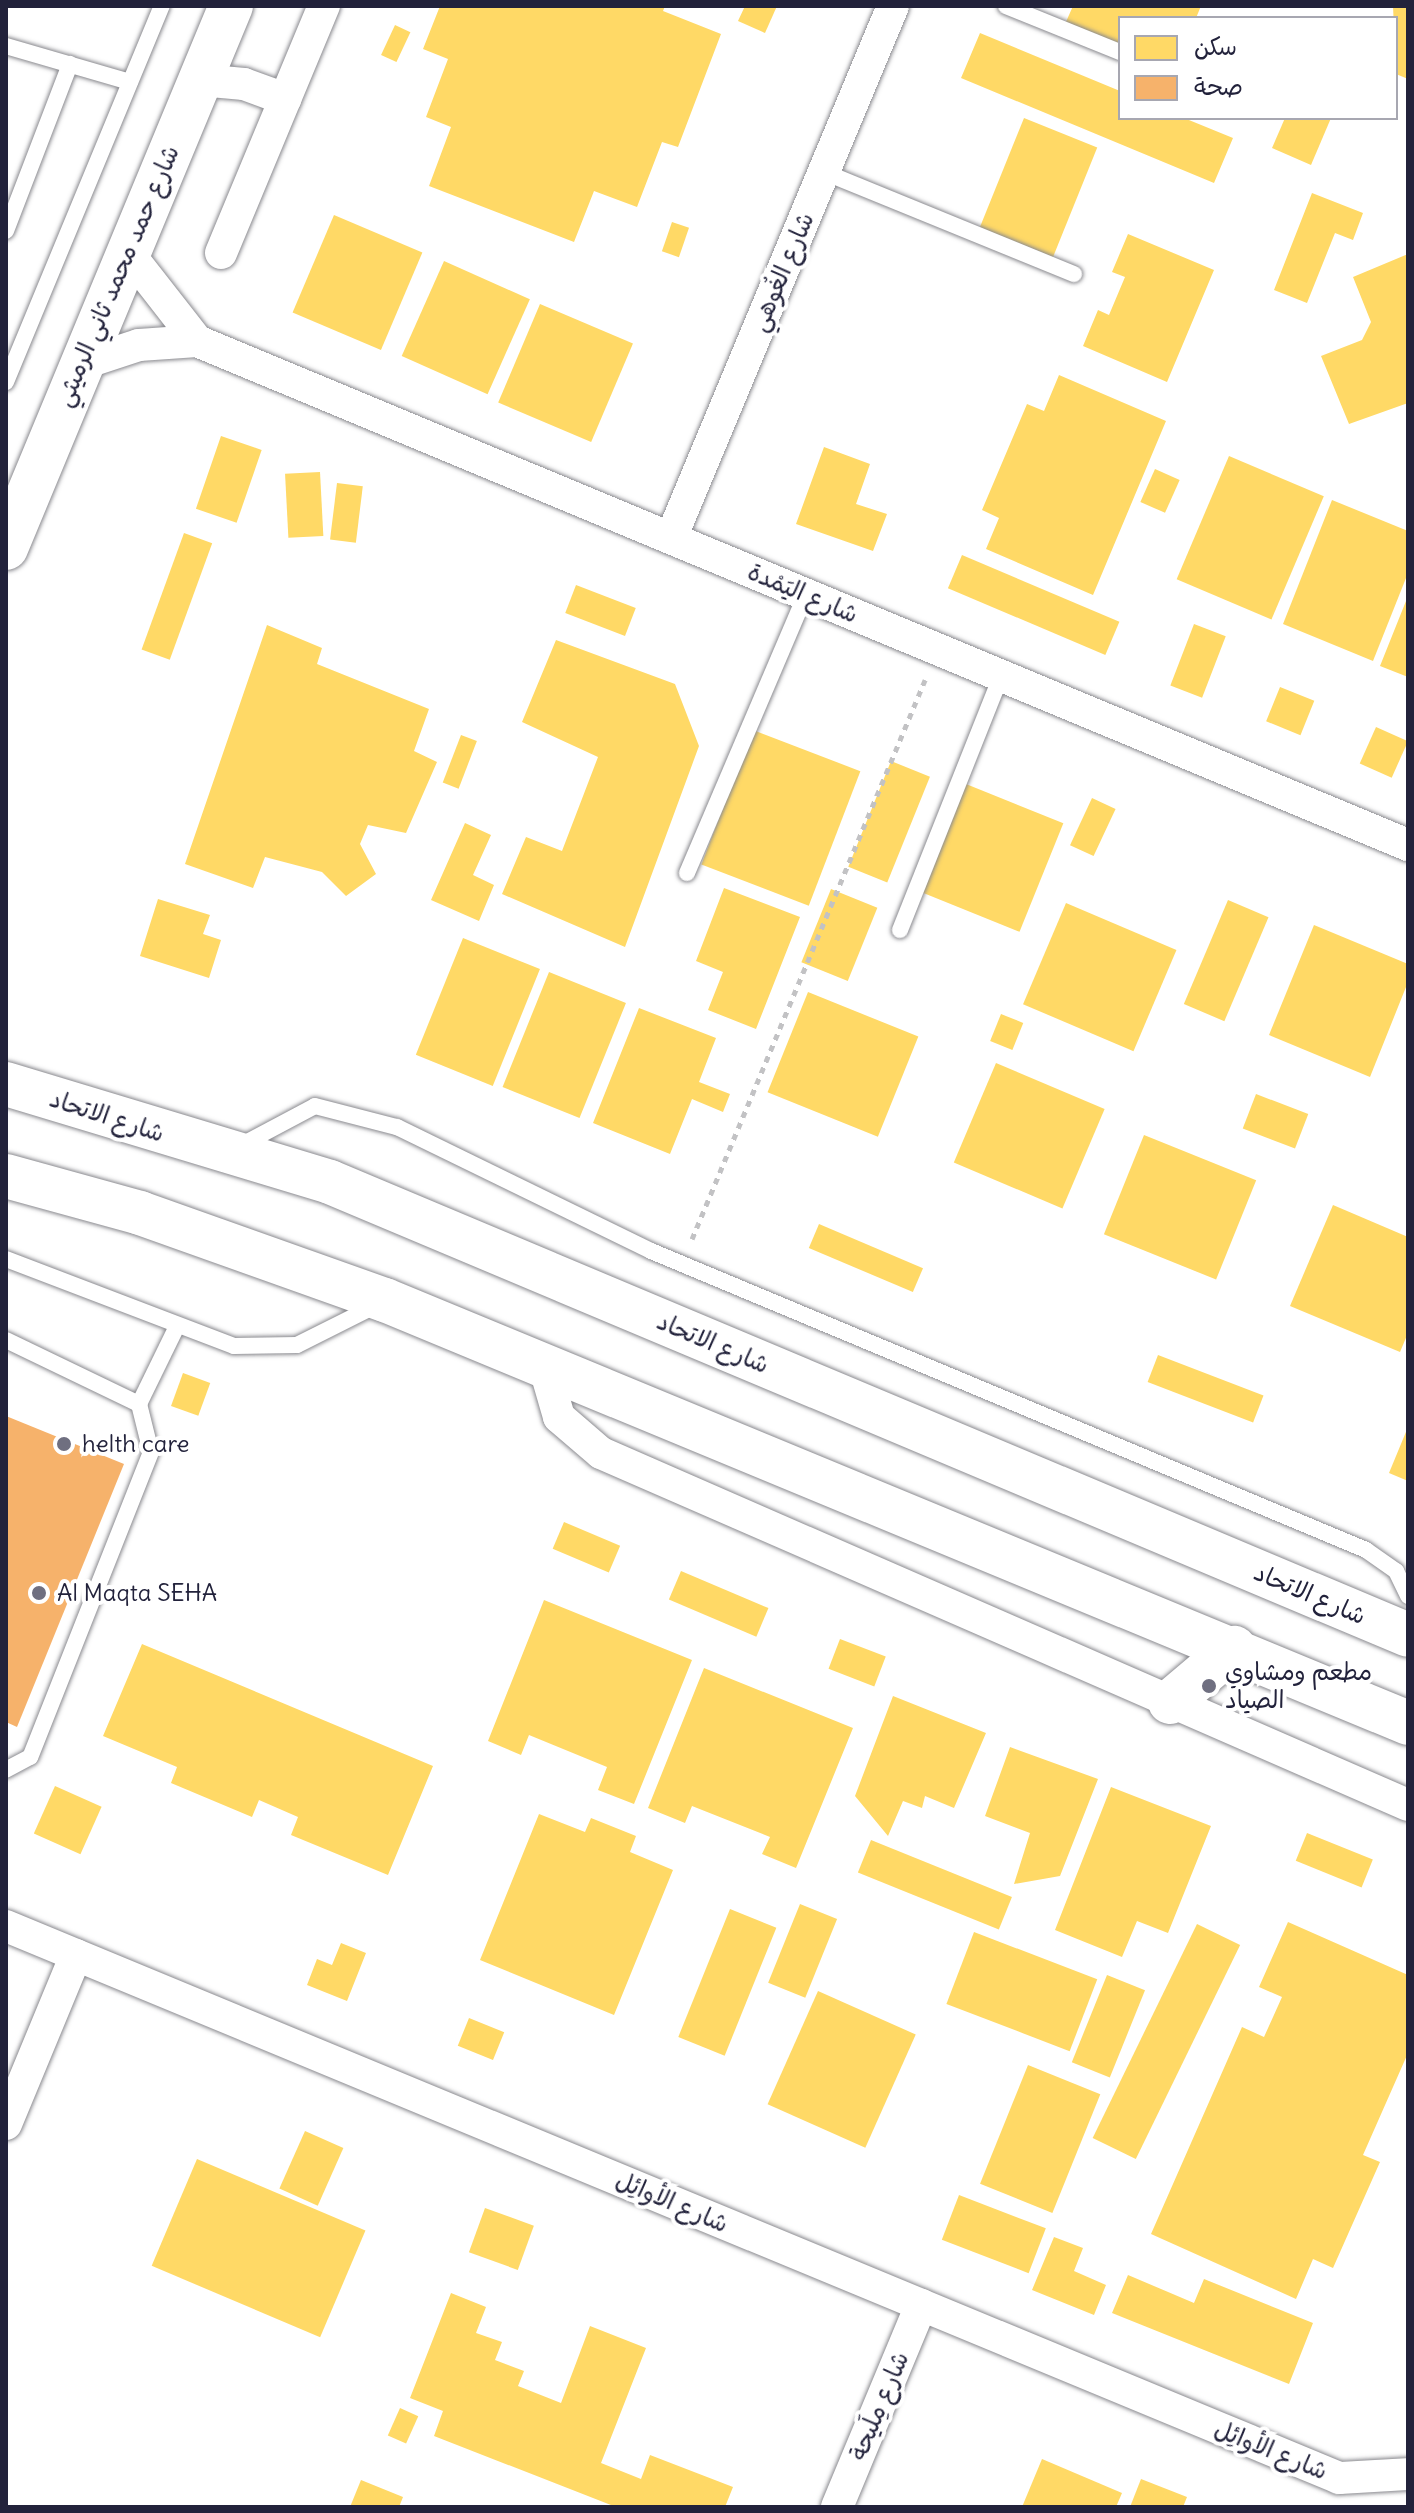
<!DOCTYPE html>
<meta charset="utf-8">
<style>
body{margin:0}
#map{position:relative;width:1414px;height:2513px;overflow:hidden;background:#fff;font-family:Delius,"Playpen Sans Arabic",sans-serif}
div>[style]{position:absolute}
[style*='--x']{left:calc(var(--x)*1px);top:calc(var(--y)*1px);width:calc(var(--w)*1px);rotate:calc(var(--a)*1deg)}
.homes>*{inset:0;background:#ffd966;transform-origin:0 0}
.health>*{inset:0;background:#f6b26b}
.path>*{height:5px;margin-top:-2.5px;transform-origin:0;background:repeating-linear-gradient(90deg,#c2c2c4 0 6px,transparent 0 12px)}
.roads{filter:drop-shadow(0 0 2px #8a8a8f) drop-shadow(0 0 2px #8a8a8f)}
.lane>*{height:16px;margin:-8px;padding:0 8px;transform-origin:8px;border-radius:8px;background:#fff}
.street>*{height:32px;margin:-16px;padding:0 16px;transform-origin:16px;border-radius:16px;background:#fff}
.secondary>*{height:44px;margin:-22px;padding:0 22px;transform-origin:22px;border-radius:22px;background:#fff}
.dots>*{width:22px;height:22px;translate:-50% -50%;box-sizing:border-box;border:4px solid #fff;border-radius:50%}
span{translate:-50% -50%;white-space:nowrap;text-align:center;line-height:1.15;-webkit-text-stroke:8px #fff;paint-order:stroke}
.street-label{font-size:24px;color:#22223b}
.poi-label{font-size:24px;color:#22223b}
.left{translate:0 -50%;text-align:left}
.frame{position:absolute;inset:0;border:8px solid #22223b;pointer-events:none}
.legend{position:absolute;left:1118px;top:16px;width:280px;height:104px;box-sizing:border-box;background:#fff;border:2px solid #a7a7b1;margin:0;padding:10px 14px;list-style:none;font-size:24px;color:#22223b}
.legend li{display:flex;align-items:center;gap:16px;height:40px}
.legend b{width:40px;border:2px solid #a7a7b1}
</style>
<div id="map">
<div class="homes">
<i style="clip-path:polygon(440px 6px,665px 6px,663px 11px,721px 34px,678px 147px,662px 142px,637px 207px,594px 191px,574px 242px,429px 186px,451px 127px,426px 117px,448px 59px,423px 49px)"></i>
<i style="clip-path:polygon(745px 6px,777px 6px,765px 33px,738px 21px)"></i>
<i style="clip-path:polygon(1073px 6px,1201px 6px,1196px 18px,1120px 18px,1120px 47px,1065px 24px)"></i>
<i style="clip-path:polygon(1393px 6px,1408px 6px,1408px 79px,1396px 74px)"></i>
<i style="left:395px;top:25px;width:17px;height:33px;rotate:25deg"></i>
<i style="clip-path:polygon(980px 33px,1120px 91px,1120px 118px,1184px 118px,1233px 138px,1214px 183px,961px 78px)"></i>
<i style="left:1024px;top:118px;width:79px;height:118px;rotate:22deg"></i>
<i style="clip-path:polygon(1285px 118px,1331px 118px,1311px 165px,1272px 148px)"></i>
<i style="clip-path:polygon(1312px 193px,1363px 213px,1353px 240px,1335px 233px,1307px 303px,1274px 290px)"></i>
<i style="left:334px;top:215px;width:96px;height:106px;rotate:23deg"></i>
<i style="left:672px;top:222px;width:18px;height:31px;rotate:19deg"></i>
<i style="clip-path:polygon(1128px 234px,1214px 270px,1167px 382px,1083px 346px,1098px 310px,1109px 315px,1125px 277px,1112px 272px)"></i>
<i style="clip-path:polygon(1408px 254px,1408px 403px,1349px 424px,1321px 356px,1362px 340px,1371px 322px,1353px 277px)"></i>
<i style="left:444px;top:261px;width:94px;height:104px;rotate:24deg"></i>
<i style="left:540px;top:304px;width:101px;height:107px;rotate:23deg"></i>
<i style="clip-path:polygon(1059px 375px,1166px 421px,1093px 595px,986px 549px,999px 518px,982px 510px,1027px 404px,1044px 411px)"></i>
<i style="left:221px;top:436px;width:43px;height:77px;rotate:19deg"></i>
<i style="clip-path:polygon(824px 447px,870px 464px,856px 504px,887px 514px,873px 551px,796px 524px)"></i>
<i style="left:1229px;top:456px;width:103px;height:134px;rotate:23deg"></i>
<i style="left:1155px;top:469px;width:27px;height:36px;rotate:24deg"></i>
<i style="left:320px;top:472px;width:64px;height:35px;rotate:87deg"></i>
<i style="left:337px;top:483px;width:26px;height:57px;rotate:7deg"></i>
<i style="clip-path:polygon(1332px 500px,1408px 531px,1408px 573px,1373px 661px,1283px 624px)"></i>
<i style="left:184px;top:533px;width:30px;height:124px;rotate:20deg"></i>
<i style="left:962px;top:555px;width:171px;height:36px;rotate:23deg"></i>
<i style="left:576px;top:585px;width:64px;height:30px;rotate:21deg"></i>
<i style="clip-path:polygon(1408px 596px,1408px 677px,1380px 666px)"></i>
<i style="left:1194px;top:624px;width:34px;height:66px;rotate:21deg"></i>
<i style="clip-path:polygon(267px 625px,322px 648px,317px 664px,429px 709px,414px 751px,437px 762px,406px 833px,368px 825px,360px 844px,376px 874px,346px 896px,322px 872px,265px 857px,253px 888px,185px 864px)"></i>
<i style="clip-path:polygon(556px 640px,675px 684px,699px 746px,625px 947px,502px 894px,526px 837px,562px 851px,598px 757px,522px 722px)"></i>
<i style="left:1280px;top:687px;width:37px;height:37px;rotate:22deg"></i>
<i style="left:1376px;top:727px;width:35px;height:40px;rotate:24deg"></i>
<i style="left:753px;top:730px;width:115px;height:144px;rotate:21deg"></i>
<i style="left:461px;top:735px;width:17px;height:51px;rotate:21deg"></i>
<i style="left:891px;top:761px;width:42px;height:114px;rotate:22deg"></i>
<i style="left:966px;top:784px;width:105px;height:117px;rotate:22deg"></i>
<i style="left:1092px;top:798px;width:26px;height:52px;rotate:25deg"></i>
<i style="clip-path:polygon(465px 823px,491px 835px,473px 875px,494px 885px,479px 921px,431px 900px)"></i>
<i style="clip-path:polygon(724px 888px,800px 917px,756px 1029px,708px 1010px,723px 972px,696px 961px)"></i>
<i style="left:831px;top:889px;width:50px;height:79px;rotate:22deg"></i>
<i style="clip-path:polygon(158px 899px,210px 915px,203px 934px,221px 940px,209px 978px,140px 956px)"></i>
<i style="left:1228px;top:900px;width:44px;height:113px;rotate:23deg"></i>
<i style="left:1066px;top:903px;width:120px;height:110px;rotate:23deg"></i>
<i style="clip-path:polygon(1314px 925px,1408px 964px,1408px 982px,1370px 1077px,1269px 1035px)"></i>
<i style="left:463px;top:938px;width:83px;height:126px;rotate:22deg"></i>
<i style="left:549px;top:972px;width:83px;height:124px;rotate:22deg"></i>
<i style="left:808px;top:992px;width:119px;height:108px;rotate:22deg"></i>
<i style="clip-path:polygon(639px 1008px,716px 1038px,699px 1082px,730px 1094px,723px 1112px,692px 1099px,670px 1154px,593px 1123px)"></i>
<i style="left:1001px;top:1014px;width:24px;height:29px;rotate:22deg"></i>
<i style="left:996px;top:1063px;width:118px;height:108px;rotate:23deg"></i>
<i style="left:1256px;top:1094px;width:56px;height:37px;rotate:21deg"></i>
<i style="left:1144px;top:1135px;width:121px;height:107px;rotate:22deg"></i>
<i style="clip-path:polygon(1333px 1205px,1408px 1237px,1408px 1333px,1400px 1352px,1290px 1306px)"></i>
<i style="left:819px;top:1224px;width:113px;height:26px;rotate:23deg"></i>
<i style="left:1158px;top:1355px;width:113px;height:29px;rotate:21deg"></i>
<i style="left:183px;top:1373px;width:29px;height:35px;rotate:20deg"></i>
<i style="clip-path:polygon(1408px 1427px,1408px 1481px,1389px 1473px)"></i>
<i style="left:564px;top:1522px;width:61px;height:29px;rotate:23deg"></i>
<i style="left:681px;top:1571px;width:95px;height:31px;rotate:23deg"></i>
<i style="clip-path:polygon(544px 1600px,692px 1660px,634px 1804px,598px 1790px,607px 1767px,529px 1735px,521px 1755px,488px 1741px)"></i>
<i style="left:840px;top:1639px;width:49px;height:32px;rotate:21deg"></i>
<i style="clip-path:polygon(142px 1644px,433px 1766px,388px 1875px,291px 1835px,298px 1817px,259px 1800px,252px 1817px,171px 1783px,177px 1767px,103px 1736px)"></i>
<i style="clip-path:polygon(704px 1668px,853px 1728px,796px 1868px,762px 1854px,770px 1837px,692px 1806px,685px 1823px,648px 1808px)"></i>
<i style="clip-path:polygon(893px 1696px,986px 1733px,954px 1808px,925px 1796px,922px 1808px,903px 1801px,888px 1836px,855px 1796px)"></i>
<i style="clip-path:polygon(1010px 1747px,1098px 1779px,1060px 1876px,1014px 1884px,1030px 1833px,985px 1816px)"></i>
<i style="left:55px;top:1786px;width:51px;height:52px;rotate:24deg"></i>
<i style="clip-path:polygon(1111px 1787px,1211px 1826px,1168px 1933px,1137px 1921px,1122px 1957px,1055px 1930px)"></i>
<i style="clip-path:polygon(539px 1814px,585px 1832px,591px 1818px,636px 1836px,630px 1852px,673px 1870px,614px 2015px,480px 1960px)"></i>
<i style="left:1307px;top:1833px;width:71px;height:30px;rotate:22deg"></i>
<i style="left:871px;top:1840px;width:152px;height:35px;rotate:22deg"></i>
<i style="left:800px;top:1904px;width:40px;height:85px;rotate:22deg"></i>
<i style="left:730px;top:1909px;width:50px;height:138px;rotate:22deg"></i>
<i style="clip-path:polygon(1288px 1922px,1408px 1975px,1408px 2053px,1363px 2155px,1380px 2162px,1333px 2268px,1313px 2259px,1296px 2299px,1151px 2234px,1242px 2027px,1264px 2037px,1282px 1997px,1259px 1987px)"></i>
<i style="left:1197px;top:1924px;width:48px;height:238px;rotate:26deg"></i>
<i style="left:974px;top:1932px;width:132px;height:77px;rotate:21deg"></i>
<i style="clip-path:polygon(341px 1943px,366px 1953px,347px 2001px,307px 1985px,317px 1959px,332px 1965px)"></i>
<i style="left:1107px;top:1975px;width:41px;height:94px;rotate:22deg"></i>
<i style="left:818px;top:1991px;width:107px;height:124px;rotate:24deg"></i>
<i style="left:469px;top:2018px;width:38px;height:30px;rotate:22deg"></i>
<i style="left:1028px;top:2065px;width:78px;height:128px;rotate:22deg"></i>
<i style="left:305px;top:2131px;width:42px;height:63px;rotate:24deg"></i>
<i style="left:197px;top:2159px;width:183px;height:116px;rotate:23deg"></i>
<i style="left:959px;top:2195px;width:93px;height:48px;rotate:21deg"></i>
<i style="left:485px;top:2208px;width:52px;height:47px;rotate:20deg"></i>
<i style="clip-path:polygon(1054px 2237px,1083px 2248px,1074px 2271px,1106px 2285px,1094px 2315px,1032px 2290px)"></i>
<i style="clip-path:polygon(1128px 2275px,1194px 2303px,1204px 2279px,1313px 2323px,1289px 2384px,1112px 2313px)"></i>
<i style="clip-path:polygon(451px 2293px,486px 2307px,476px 2333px,502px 2342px,495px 2360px,524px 2371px,518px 2386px,561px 2403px,590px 2326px,646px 2348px,601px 2463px,641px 2479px,650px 2455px,733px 2487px,725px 2507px,616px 2507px,434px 2436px,443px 2411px,410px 2398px)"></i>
<i style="left:400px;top:2408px;width:20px;height:30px;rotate:24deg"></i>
<i style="clip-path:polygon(1042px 2459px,1122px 2493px,1116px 2507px,1022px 2507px)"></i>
<i style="clip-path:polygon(1141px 2479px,1187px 2497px,1183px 2507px,1130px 2507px)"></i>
<i style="clip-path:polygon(361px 2480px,403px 2497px,399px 2507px,350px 2507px)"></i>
</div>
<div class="health">
<i style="clip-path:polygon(6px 1416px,124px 1464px,17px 1727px,6px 1722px)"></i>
</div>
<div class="path">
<i style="--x:692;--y:1239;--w:606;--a:-67.37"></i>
</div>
<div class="roads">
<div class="lane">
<i style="--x:1006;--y:6;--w:123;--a:22"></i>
<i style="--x:6;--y:46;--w:129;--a:16.2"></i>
<i style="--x:824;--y:172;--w:270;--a:22.2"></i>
<i style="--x:6;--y:231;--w:179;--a:-69"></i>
<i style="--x:6;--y:382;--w:407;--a:-67.5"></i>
<i style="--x:687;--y:873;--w:303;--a:-66.9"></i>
<i style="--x:900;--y:930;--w:273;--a:-68.3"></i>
<i style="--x:236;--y:1148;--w:89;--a:-28"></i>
<i style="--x:315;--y:1106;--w:85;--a:14.4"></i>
<i style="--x:397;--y:1127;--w:283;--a:26"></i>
<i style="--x:651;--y:1251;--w:775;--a:22.69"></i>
<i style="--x:1366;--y:1550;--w:37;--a:35"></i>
<i style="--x:1396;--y:1571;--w:28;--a:64"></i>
<i style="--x:6;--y:1259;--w:244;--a:20.9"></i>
<i style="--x:234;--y:1346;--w:63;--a:-0.9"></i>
<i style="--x:297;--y:1345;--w:89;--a:-26.6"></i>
<i style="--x:6;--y:1340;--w:148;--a:25.7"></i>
<i style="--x:139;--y:1404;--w:49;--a:76"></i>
<i style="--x:151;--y:1452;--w:328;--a:111.6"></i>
<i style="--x:30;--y:1757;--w:27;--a:152"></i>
<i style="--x:139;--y:1404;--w:85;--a:-64"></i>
</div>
<div class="street">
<i style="--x:200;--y:80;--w:44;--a:5.2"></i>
<i style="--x:244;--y:84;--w:44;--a:20.1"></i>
<i style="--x:126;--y:250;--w:115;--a:52"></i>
<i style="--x:197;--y:341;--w:1312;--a:22.6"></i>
<i style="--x:221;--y:253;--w:268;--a:-67.4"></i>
<i style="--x:78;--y:365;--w:64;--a:-18.2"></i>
<i style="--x:139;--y:345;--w:58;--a:-3.9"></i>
<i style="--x:671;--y:538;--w:576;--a:-67.35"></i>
<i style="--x:544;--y:1365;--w:54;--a:73.9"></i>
<i style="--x:559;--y:1417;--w:55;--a:40.6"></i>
<i style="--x:601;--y:1453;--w:880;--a:23.57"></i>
<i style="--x:6;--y:1926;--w:1443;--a:22.49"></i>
<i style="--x:1339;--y:2478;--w:69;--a:-3.3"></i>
<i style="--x:6;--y:2124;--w:183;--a:-67.5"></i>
<i style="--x:837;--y:2507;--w:219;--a:-67.4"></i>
</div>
<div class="secondary">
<i style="--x:6;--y:548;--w:587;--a:-67.46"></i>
<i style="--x:6;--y:1084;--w:338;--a:16.8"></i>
<i style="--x:330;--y:1182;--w:1169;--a:22.79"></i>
<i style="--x:6;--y:1176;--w:139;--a:15.4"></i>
<i style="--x:140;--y:1213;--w:260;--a:19.6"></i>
<i style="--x:385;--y:1300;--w:1107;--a:22.46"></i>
<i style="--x:1170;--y:1702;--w:84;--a:-40.2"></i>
</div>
</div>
<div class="dots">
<i style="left:64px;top:1444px;background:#6f6f80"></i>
<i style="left:39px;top:1593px;background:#6f6f80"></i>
<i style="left:1209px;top:1686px;background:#6f6f80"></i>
</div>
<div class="street-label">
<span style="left:782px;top:272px;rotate:-67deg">شارع الغُوهي</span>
<span style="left:117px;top:276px;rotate:-67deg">شارع حمد محمد ثاني الرميثي</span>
<span style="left:803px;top:593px;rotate:23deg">شارع اليَمْدة</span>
<span style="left:107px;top:1116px;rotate:18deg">شارع الاتحاد</span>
<span style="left:713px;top:1343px;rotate:23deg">شارع الاتحاد</span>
<span style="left:1310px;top:1594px;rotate:23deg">شارع الاتحاد</span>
<span style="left:672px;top:2202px;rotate:23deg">شارع الأوائِل</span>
<span style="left:879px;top:2406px;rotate:-67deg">شارع مِلَيحة</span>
<span style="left:1271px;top:2450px;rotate:22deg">شارع الأوائِل</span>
</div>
<div class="poi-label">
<span class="left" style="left:82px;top:1444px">helth care</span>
<span class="left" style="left:57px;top:1593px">Al Maqta SEHA</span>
<span class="left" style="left:1225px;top:1686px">مطعم ومشاوي<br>الصياد</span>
</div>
<div class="frame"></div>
<ul class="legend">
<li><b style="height:22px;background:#ffd966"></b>سكن</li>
<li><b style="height:22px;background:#f6b26b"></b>صحة</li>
</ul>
</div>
